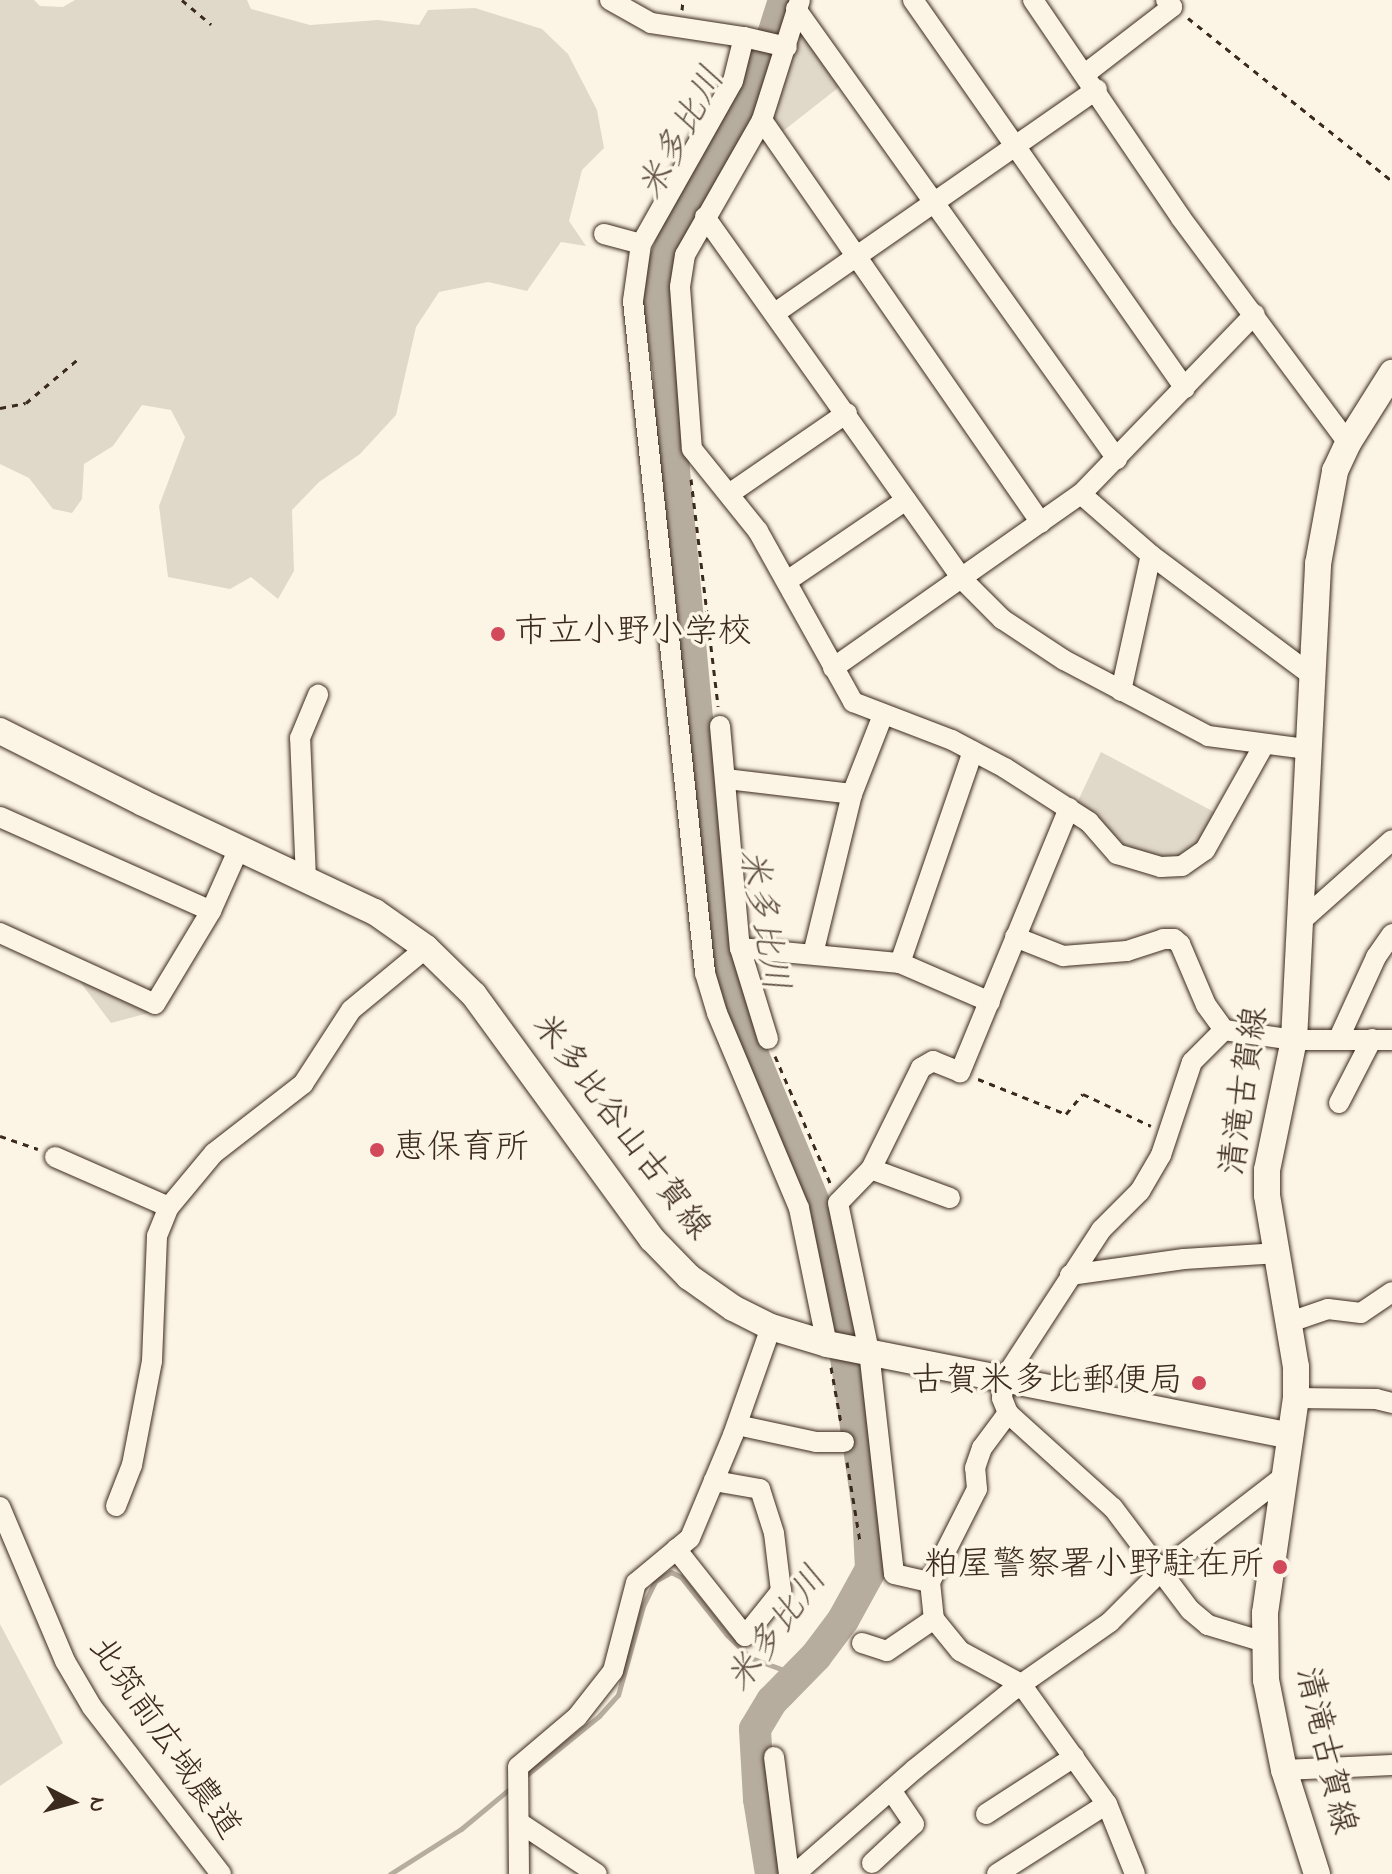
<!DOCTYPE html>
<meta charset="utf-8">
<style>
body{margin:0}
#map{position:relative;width:1392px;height:1874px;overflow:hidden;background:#fcf5e5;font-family:"Indie Flower","Klee One",sans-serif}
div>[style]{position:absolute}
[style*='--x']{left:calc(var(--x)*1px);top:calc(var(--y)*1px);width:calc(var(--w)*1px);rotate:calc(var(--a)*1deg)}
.green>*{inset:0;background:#e0d8c8}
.stream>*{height:5px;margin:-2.5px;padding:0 2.5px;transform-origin:2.5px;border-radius:2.5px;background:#b7ad9e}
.river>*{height:32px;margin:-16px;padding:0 16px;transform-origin:16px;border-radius:16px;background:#b7ad9e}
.path>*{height:3px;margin-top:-1.5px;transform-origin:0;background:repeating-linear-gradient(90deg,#3b2a1e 0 6px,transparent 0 12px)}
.roads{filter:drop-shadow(0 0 2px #3b2a1e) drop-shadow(0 0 2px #3b2a1e)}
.minor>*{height:20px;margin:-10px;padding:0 10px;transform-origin:10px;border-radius:10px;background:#fcf5e5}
.major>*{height:26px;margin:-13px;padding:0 13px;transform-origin:13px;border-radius:13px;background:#fcf5e5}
.dots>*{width:22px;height:22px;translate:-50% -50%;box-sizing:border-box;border:4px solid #fcf5e5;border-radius:50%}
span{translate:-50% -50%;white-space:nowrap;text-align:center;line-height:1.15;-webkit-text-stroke:7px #fcf5e5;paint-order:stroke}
.poi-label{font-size:34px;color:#3b2a1e}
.left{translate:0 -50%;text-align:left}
.right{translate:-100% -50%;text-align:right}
.street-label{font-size:34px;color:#3b2a1e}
.water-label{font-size:36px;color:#605144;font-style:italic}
.north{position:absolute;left:32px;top:1762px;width:80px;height:80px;-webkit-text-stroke:6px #fcf5e5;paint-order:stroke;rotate:96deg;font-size:22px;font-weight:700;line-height:32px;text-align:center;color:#3b2a1e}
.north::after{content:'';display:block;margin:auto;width:28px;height:36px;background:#3b2a1e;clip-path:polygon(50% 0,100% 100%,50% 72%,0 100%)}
</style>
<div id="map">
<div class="green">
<i style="clip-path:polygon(0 0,34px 0,40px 6px,63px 7px,75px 0,247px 0,251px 9px,310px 25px,378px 20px,419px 25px,428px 10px,475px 8px,542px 29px,568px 54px,597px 110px,604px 148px,582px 170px,569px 221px,586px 246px,561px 242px,527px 291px,488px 282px,439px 292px,416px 327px,396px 415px,360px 454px,319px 482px,292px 510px,294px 571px,278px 599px,251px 577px,230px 589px,168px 577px,159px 506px,185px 437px,171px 410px,142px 405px,113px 446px,84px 464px,82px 499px,72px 513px,53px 509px,29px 478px,0 464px)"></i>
<i style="clip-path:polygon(797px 26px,843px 84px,778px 135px,769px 122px)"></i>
<i style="clip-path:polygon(1101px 752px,1218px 814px,1197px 850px,1177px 860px,1141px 857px,1118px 847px,1077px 803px)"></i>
<i style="clip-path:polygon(78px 979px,156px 1011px,111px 1023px)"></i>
<i style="clip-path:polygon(0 1624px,63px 1743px,0 1786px)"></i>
</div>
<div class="stream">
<i style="--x:524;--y:1777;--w:97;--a:-39.1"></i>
<i style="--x:599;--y:1716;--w:28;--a:-48"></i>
<i style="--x:618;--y:1695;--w:92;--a:-74.3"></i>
<i style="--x:643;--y:1606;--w:28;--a:-64"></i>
<i style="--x:655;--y:1581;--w:18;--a:-29"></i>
<i style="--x:671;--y:1572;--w:11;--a:27"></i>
<i style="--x:681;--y:1577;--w:74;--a:51.6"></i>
<i style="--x:727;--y:1635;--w:33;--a:44"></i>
<i style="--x:751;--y:1658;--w:47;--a:20"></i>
<i style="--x:390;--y:1874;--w:84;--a:-32.4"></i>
<i style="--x:461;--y:1829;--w:67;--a:-39.6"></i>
</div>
<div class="river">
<i style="--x:771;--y:1874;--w:76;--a:-99.1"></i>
<i style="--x:759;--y:1799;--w:70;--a:-93.3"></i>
<i style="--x:755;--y:1729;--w:33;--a:-59"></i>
<i style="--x:772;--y:1701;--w:63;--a:-45.6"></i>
<i style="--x:816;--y:1656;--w:45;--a:-53.1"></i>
<i style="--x:843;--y:1620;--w:58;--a:-61.2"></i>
<i style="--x:871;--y:1569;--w:59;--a:-92.9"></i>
<i style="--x:868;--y:1510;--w:197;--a:-98.2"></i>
<i style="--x:840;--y:1315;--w:111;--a:-102.5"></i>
<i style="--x:816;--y:1207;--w:188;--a:-112.5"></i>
<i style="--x:744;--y:1033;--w:53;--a:-108.8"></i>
<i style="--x:727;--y:983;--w:61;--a:-100.4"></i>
<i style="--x:716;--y:923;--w:483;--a:-95.3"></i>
<i style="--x:671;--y:442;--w:69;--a:-91.7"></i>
<i style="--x:669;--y:373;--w:73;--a:-98.7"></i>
<i style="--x:658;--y:301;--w:41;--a:-80.1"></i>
<i style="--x:665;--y:261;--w:50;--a:-70.1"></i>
<i style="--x:682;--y:214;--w:52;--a:-54.5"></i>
<i style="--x:712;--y:172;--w:98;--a:-62.7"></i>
<i style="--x:757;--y:85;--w:89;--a:-72.4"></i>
</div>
<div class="path">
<i style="--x:182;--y:0;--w:38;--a:40"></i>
<i style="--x:682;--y:10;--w:10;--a:-84"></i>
<i style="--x:1188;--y:18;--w:261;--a:38.6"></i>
<i style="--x:0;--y:408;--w:26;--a:-11"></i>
<i style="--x:26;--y:403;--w:68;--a:-40.2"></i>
<i style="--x:691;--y:479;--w:229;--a:83.2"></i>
<i style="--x:775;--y:1056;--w:141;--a:66.5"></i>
<i style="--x:978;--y:1079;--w:95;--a:21.7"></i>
<i style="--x:1066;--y:1114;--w:26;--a:-50"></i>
<i style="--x:1083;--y:1094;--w:75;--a:25.2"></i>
<i style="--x:0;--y:1136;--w:40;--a:18.9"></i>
<i style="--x:831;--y:1367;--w:57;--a:79.9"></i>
<i style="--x:847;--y:1462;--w:80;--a:80.7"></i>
</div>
<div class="roads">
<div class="minor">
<i style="--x:610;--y:0;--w:47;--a:29.3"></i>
<i style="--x:651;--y:23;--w:94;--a:8.6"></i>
<i style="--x:744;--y:37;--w:44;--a:13.1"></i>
<i style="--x:800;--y:0;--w:126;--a:107.6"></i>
<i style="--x:762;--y:120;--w:155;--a:119.7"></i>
<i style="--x:685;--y:255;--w:32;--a:99"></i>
<i style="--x:680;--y:287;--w:162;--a:85.8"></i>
<i style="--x:692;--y:449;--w:105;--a:51.2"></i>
<i style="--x:758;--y:531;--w:196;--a:60.9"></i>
<i style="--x:853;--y:702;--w:106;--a:21"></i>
<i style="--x:952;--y:740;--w:60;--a:27.8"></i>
<i style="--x:1005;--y:768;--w:100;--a:32.7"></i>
<i style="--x:1089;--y:822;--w:43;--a:48.8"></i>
<i style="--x:1117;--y:854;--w:46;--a:16.5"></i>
<i style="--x:1161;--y:867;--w:21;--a:-3"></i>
<i style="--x:1182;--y:866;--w:28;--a:-35"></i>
<i style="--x:1205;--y:850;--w:120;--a:-60.7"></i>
<i style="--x:913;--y:0;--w:474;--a:55"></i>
<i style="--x:1033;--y:0;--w:263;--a:55.8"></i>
<i style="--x:1181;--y:218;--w:280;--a:53.4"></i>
<i style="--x:796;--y:9;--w:553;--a:54.5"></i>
<i style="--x:744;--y:37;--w:45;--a:104"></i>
<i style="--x:733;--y:81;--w:187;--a:119.4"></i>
<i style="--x:641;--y:244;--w:58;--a:98"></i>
<i style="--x:633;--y:301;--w:676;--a:83.88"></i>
<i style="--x:705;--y:973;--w:42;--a:73.3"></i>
<i style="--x:717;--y:1013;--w:212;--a:67.2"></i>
<i style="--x:799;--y:1208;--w:139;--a:78.4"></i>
<i style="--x:1085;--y:74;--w:110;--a:-37.6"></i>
<i style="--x:1172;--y:7;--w:9;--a:-131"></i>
<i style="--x:762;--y:120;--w:490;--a:55.3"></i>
<i style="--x:705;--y:217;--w:444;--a:54.6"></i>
<i style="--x:962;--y:579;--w:57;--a:45"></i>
<i style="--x:1002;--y:619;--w:74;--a:33.5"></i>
<i style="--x:1064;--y:660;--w:163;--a:27.8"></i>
<i style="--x:1208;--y:736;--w:100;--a:7.5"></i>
<i style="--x:604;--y:234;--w:38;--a:15"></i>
<i style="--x:775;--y:313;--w:392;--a:-34.8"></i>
<i style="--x:729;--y:494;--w:143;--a:-34.5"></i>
<i style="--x:1081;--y:494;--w:93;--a:41.1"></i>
<i style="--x:1151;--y:555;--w:199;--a:36.8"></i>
<i style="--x:787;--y:581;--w:144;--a:-34.2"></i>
<i style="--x:833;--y:668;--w:303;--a:-35.1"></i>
<i style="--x:1081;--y:494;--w:250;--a:-46"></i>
<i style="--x:1121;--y:691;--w:139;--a:-77.6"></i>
<i style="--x:720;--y:726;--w:223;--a:84.9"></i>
<i style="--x:740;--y:948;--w:95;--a:72.9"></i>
<i style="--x:727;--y:779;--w:126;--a:6.8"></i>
<i style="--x:1069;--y:808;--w:286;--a:112.4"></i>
<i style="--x:960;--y:1072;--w:29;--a:-158"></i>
<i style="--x:933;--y:1061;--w:14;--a:150"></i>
<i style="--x:921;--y:1068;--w:113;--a:116.3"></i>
<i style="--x:871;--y:1169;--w:47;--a:134.1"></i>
<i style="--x:838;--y:1203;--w:151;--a:78.2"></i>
<i style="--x:869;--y:1351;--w:224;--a:83.6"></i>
<i style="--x:894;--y:1574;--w:37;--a:13"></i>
<i style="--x:930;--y:1582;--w:37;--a:84"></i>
<i style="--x:934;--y:1619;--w:41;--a:50.9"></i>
<i style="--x:960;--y:1651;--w:69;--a:28.4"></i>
<i style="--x:1021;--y:1684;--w:148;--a:54.4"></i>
<i style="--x:1107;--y:1804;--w:75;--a:68.2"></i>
<i style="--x:0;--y:817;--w:231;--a:24"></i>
<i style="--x:306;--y:879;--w:141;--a:-92.4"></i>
<i style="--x:300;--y:738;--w:47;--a:-67.3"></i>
<i style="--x:1300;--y:922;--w:123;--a:-41.7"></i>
<i style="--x:0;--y:933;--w:170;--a:24.6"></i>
<i style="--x:155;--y:1004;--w:109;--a:-58.9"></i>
<i style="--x:211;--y:911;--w:69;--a:-66"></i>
<i style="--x:1015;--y:937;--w:52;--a:21.6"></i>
<i style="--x:1063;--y:956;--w:64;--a:-4.5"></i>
<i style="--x:1127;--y:951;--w:38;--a:-18"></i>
<i style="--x:1163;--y:939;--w:11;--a:0"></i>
<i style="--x:1174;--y:939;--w:8;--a:40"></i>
<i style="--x:1180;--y:944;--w:66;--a:66.9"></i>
<i style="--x:1206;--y:1005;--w:31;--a:54"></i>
<i style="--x:740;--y:948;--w:161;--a:5.4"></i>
<i style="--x:900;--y:963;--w:98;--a:23.4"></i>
<i style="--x:813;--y:954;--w:165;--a:-76.3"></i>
<i style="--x:852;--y:794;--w:85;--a:-68.6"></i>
<i style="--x:900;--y:963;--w:224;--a:-71"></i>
<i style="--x:1339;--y:1038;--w:89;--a:-65.4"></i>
<i style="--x:1376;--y:957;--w:28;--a:-55"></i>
<i style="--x:1339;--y:1103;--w:72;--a:-62.7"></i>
<i style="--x:55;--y:1157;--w:124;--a:23.7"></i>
<i style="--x:871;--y:1169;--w:84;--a:20.2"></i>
<i style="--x:1070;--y:1275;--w:115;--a:-8"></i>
<i style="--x:1184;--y:1259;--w:95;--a:-3.6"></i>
<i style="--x:1290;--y:1322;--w:40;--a:-18.9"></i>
<i style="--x:1328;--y:1309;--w:33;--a:7"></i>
<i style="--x:1361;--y:1313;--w:37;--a:-34"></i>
<i style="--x:1296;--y:1398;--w:80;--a:0.7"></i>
<i style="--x:1376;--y:1399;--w:16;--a:14"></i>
<i style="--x:737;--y:1425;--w:81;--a:12.1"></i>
<i style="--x:816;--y:1442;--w:28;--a:0"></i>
<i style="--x:116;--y:1506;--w:44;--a:-68.7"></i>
<i style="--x:132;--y:1465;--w:106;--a:-79.1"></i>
<i style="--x:152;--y:1361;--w:125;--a:-87.7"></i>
<i style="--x:157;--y:1236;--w:31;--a:-68"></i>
<i style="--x:169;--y:1207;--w:70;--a:-50.2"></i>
<i style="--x:214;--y:1153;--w:113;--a:-37.8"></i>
<i style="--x:303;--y:1084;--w:88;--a:-57"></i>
<i style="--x:351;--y:1010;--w:97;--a:-39.6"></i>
<i style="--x:0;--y:1507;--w:167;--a:67.1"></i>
<i style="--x:65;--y:1661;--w:53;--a:59.6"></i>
<i style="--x:92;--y:1707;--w:211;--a:52.3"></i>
<i style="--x:676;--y:1549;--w:111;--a:51.6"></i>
<i style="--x:745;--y:1636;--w:58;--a:-51.3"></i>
<i style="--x:781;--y:1591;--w:58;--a:-96.9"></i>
<i style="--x:774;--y:1533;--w:46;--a:-107.7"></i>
<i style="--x:760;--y:1489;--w:47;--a:-170.1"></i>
<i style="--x:930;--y:1582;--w:104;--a:-63.2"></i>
<i style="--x:977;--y:1489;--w:21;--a:-95"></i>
<i style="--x:975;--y:1468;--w:21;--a:-71"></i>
<i style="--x:982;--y:1448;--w:44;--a:-53.4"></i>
<i style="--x:1264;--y:1642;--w:59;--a:-163.1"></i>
<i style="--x:1208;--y:1625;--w:23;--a:-140"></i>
<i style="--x:1190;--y:1610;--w:128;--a:-127"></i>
<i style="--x:1113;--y:1508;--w:142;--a:-137.9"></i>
<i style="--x:1008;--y:1413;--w:16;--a:-112"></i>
<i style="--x:1002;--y:1398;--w:19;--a:-84"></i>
<i style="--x:1004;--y:1379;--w:178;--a:-56.9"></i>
<i style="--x:1101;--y:1230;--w:55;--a:-45"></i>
<i style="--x:1140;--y:1191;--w:42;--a:-59.7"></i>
<i style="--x:1161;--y:1155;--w:98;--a:-71.6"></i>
<i style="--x:1192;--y:1062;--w:45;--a:-45"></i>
<i style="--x:1224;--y:1030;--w:71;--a:8.1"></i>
<i style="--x:1294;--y:1040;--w:98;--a:0"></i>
<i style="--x:862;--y:1643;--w:26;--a:18"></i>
<i style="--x:887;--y:1651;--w:57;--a:-34.2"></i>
<i style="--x:774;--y:1757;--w:118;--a:82.7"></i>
<i style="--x:1284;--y:1770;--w:108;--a:-2.7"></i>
<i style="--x:986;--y:1814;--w:105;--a:-32.9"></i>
<i style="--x:520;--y:1823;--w:92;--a:33.5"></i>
<i style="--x:872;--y:1863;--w:57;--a:-42.9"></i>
<i style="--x:914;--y:1824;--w:41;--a:-124.1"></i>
<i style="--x:519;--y:1874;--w:107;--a:-90.5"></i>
<i style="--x:518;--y:1767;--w:77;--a:-40.3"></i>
<i style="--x:577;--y:1717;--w:58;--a:-52"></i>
<i style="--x:613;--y:1671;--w:91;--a:-75.4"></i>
<i style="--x:636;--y:1583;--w:70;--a:-39.8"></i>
<i style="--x:690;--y:1538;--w:112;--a:-67.3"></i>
<i style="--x:733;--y:1435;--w:114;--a:-70.6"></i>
<i style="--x:795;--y:1874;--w:159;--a:-41.2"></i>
<i style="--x:915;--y:1769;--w:126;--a:-38.9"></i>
<i style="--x:1013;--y:1690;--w:118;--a:-35"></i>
<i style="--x:1110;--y:1622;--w:71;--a:-45"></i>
<i style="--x:1160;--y:1572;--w:155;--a:-37.7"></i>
<i style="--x:997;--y:1874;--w:130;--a:-32.5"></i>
</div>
<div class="major">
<i style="--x:0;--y:731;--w:160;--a:26.7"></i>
<i style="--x:143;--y:803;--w:256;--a:25.2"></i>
<i style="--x:375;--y:912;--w:62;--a:35.2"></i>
<i style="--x:426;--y:948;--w:67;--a:44.4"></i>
<i style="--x:474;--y:995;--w:302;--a:53.9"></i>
<i style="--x:652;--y:1239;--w:53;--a:45.8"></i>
<i style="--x:689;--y:1277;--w:54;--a:35.2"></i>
<i style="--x:733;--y:1308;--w:42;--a:26.6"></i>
<i style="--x:771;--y:1327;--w:59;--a:16.9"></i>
<i style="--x:827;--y:1344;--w:472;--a:11.2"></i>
<i style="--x:1317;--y:1874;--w:109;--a:-107.6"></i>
<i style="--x:1284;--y:1770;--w:92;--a:-101.3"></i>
<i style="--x:1266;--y:1680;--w:67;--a:-90.9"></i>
<i style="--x:1265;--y:1613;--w:217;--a:-81.8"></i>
<i style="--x:1296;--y:1398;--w:31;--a:-90"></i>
<i style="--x:1296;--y:1367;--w:174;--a:-99.6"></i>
<i style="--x:1267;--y:1195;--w:25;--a:-90"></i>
<i style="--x:1267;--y:1170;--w:133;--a:-78.3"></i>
<i style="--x:1294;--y:1040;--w:477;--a:-87.1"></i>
<i style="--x:1318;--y:564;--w:95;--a:-79.6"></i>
<i style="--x:1335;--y:471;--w:31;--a:-65"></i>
<i style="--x:1348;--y:443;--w:83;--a:-57.8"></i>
</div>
</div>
<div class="dots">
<i style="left:498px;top:634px;background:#d1495b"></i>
<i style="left:377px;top:1150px;background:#d1495b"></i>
<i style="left:1199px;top:1383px;background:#d1495b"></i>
<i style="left:1280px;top:1567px;background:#d1495b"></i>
</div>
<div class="poi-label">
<span class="left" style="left:514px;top:634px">市立小野小学校</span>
<span class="left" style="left:393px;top:1150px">恵保育所</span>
<span class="right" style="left:1183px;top:1383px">古賀米多比郵便局</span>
<span class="right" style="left:1264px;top:1567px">粕屋警察署小野駐在所</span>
</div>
<div class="street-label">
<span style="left:1246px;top:1091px;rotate:-82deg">清滝古賀線</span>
<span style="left:620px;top:1128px;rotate:53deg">米多比谷山古賀線</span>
<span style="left:163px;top:1739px;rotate:55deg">北筑前広域農道</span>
<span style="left:1324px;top:1751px;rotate:77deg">清滝古賀線</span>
</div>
<div class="water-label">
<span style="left:683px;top:134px;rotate:-62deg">米多比川</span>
<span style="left:762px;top:920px;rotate:80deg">米多比川</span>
<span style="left:778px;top:1630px;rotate:-54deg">米多比川</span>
</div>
<div class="north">N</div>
</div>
